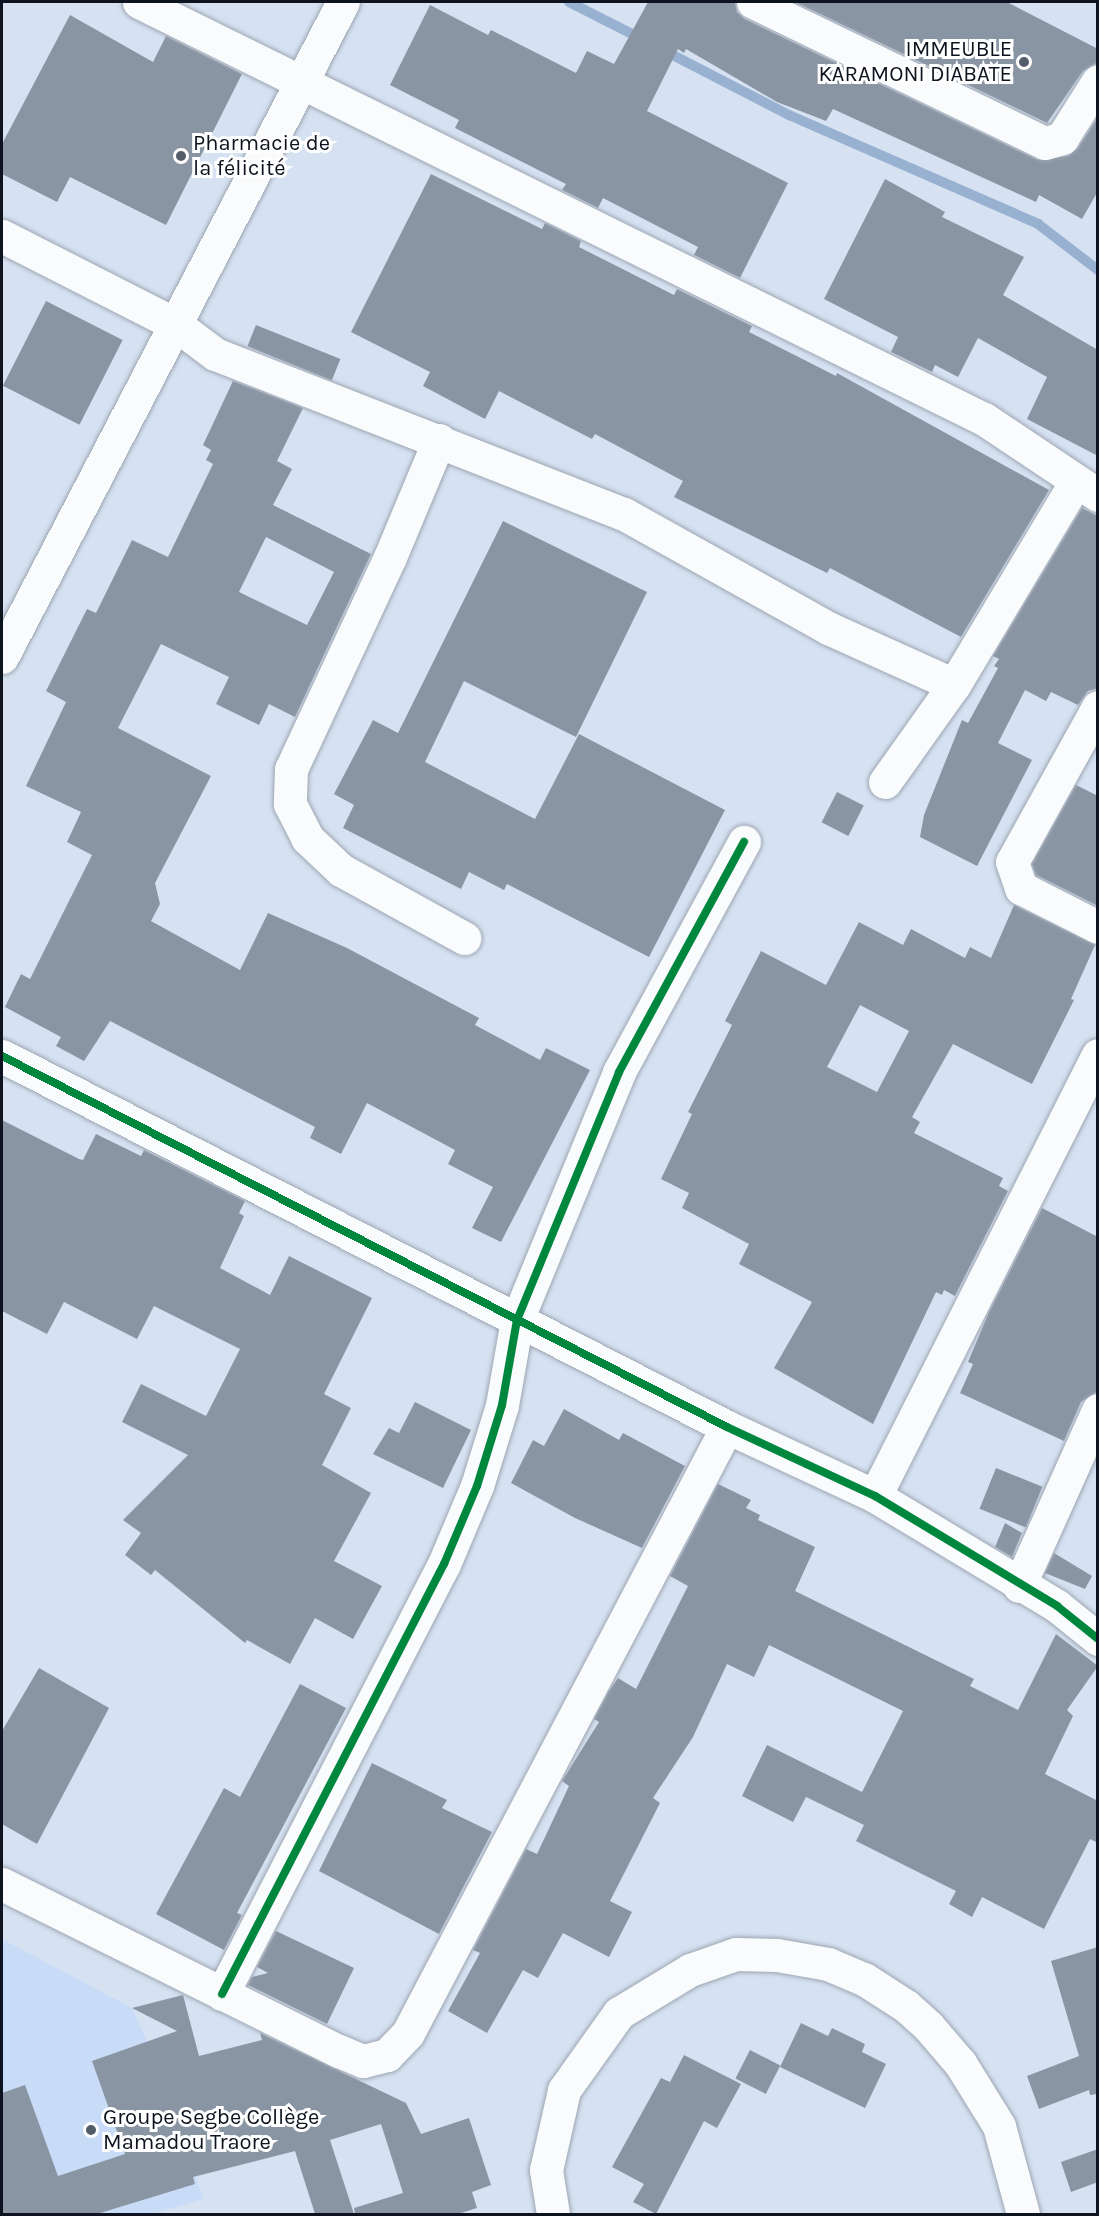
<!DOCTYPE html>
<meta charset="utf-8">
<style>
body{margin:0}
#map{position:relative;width:1099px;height:2216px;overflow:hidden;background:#d6e2f2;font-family:Karla,sans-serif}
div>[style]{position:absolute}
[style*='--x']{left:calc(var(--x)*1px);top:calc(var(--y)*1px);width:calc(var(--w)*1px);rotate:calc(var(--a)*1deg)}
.built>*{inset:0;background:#c8dcf8}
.stream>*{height:10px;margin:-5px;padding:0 5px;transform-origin:5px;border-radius:5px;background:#99b1d1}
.building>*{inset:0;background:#8a95a3;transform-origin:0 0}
.roads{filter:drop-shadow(0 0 2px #9da6b2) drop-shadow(0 0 2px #9da6b2)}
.minor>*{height:33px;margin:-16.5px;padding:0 16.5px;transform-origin:16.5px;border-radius:16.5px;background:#f9fbfd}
.cycleway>*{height:8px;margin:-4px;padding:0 4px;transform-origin:4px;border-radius:4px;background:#00873e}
.dots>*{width:16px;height:16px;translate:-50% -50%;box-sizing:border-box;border:3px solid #fff;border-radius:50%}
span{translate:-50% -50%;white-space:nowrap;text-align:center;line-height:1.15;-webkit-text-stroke:6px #fff;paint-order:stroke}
.poi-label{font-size:22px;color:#0d141f}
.right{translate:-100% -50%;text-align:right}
.left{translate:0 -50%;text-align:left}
.frame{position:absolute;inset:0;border:3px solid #0d141f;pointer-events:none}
</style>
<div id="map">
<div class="built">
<i style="clip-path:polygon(2px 1939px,132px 2008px,156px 2061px,203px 2199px,151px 2214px,2px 2214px)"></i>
</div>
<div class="stream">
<i style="--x:569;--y:2;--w:84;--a:26.9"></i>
<i style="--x:663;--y:50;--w:142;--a:27.3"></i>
<i style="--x:789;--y:115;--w:272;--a:23.6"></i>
<i style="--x:1038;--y:224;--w:76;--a:37.5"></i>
</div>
<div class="building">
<i style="clip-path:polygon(648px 2px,735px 2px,737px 12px,745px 19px,1038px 160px,1068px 156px,1078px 148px,1098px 117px,1098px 191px,1082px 219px,1039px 195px,1036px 202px,833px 109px,826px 121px,777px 102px,686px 49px,684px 53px,678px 49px,647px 111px,788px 183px,740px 278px,694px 255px,698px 247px,603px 198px,598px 208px,562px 190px,566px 184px,455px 128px,459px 120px,390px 85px,430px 5px,488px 35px,491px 30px,576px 73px,587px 51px,614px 64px)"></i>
<i style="clip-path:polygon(795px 2px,1007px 2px,1098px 49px,1098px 62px,1083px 71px,1047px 123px)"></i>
<i style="clip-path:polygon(70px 15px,153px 62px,166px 36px,242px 74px,166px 225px,70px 177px,57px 202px,2px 174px,2px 144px)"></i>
<i style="clip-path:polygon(431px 174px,542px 229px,545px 223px,581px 241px,579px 247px,674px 295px,677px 289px,752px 326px,749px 332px,836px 376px,837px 373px,1049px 490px,961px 637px,830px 568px,827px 573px,674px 497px,683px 481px,595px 434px,592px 439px,499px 391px,485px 419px,423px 386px,430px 372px,351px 332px)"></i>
<i style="clip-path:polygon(885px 179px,945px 212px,942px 217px,1024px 257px,1003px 295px,1098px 350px,1098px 456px,1027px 419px,1047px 377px,978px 338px,958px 377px,935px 365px,932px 372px,891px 352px,898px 337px,824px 299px)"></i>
<i style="left:46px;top:301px;width:86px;height:95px;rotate:27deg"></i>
<i style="left:256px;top:325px;width:91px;height:23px;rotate:22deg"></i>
<i style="clip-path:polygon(evenodd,233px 381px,303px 408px,277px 461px,292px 469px,273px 505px,371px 554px,295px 717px,269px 704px,259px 725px,216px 704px,229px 677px,161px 644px,118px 728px,211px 776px,155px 883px,160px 904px,151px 921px,240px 970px,268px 913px,347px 948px,479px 1018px,475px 1025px,540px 1060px,546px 1048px,590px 1070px,501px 1242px,472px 1228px,493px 1187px,448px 1164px,455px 1150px,367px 1103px,341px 1154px,310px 1138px,315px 1127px,110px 1021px,84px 1061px,56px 1046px,61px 1037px,5px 1007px,21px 974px,30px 979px,92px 855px,67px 842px,81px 812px,26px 786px,66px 702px,46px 691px,87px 609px,96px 613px,132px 540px,168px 557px,213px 464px,206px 460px,211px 450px,203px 445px,233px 381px,266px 537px,334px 572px,307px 625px,239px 592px,266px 537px)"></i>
<i style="clip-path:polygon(1082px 508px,1098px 516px,1098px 688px,1088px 691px,1078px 705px,1051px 692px,1046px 701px,1025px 690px,998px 743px,1032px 760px,977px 866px,920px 837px,924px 815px,962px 720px,968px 723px,998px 668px,994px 666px,999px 659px,993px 656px)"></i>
<i style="clip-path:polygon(503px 521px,647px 592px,576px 737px,464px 681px,425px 762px,535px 819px,579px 734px,725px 810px,649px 957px,507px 884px,504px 890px,469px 872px,461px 889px,343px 828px,354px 805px,334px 794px,373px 720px,398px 733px)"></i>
<i style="clip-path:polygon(1076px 785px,1098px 796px,1098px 906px,1036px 875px,1032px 864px)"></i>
<i style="left:837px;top:792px;width:30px;height:34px;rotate:27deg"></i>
<i style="clip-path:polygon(evenodd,1014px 905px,1095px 945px,1071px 999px,1074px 1000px,1032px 1084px,953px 1044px,912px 1117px,920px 1122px,914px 1133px,1003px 1178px,999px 1186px,1008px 1191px,955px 1296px,944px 1290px,942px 1295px,936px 1292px,873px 1424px,774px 1368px,812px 1302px,739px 1264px,749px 1244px,682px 1208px,689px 1193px,661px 1179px,692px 1114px,688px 1112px,732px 1025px,725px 1021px,761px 951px,826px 985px,859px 922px,903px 945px,911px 929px,965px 958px,970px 947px,991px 958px,1014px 905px,860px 1005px,909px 1031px,877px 1092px,827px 1067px,860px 1005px)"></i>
<i style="clip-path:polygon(2px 1120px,79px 1159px,83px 1160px,96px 1134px,141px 1156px,144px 1150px,245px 1201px,239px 1213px,244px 1216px,220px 1268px,270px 1295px,289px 1256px,372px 1298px,324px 1394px,351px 1408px,322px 1465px,371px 1493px,334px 1561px,382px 1586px,353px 1639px,315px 1618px,290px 1664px,247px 1640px,245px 1643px,155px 1570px,151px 1575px,125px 1555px,141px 1533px,123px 1520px,188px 1455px,122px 1422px,141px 1384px,206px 1416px,240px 1349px,154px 1306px,137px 1339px,64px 1302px,47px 1334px,2px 1311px)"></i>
<i style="clip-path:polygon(1042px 1208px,1098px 1237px,1098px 1391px,1081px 1402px,1064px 1441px,960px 1393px,973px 1364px,968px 1362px,989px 1312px)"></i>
<i style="clip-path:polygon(415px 1402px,471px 1430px,443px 1488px,373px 1454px,389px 1428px,399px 1433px)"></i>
<i style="clip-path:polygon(564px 1409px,619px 1440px,623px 1433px,685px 1466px,642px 1548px,575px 1518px,511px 1483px,533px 1440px,544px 1446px)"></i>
<i style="left:996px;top:1468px;width:50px;height:44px;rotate:22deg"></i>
<i style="clip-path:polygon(718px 1484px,751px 1500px,746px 1508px,760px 1515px,758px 1520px,815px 1547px,795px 1591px,974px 1679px,970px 1686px,1018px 1710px,1056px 1634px,1098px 1666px,1067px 1710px,1073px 1716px,1045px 1774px,1098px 1801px,1098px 1843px,1090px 1839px,1044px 1929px,982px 1897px,972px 1917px,949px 1904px,956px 1891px,856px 1841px,864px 1825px,806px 1797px,793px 1822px,742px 1796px,767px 1745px,862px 1792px,903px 1711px,769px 1645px,754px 1677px,727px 1664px,693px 1737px,653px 1798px,660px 1803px,610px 1901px,632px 1912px,609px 1957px,563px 1933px,538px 1978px,523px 1970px,487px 2033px,448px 2011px,480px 1953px,473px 1950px,526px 1849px,537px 1854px,569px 1786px,562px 1781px,599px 1722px,594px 1719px,609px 1691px,618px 1678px,636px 1689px,688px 1586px,670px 1576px)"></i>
<i style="clip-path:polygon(1005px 1523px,1022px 1533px,1012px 1557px,995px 1547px)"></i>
<i style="clip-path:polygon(1054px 1553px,1092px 1576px,1085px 1589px,1045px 1573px)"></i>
<i style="clip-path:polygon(39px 1668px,109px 1708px,37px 1844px,2px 1824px,2px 1731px)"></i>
<i style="clip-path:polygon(300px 1684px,346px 1708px,237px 1913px,242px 1915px,224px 1950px,156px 1914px,224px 1788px,240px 1797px)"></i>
<i style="clip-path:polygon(372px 1763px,447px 1800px,442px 1808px,492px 1832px,439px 1934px,319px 1871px)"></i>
<i style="clip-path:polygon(276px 1931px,354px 1968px,327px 2024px,248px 1985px,252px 1977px,268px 1973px,257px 1967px)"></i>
<i style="clip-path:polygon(1098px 1947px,1098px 2094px,1090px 2095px,1089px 2090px,1039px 2109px,1027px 2076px,1079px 2056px,1051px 1961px)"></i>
<i style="clip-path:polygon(183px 1995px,199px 2056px,262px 2040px,260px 2033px,406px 2103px,421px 2134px,469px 2118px,491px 2185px,472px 2192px,477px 2208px,458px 2214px,355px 2214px,354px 2208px,403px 2193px,381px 2124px,330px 2140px,354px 2214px,315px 2214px,295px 2151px,193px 2177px,195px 2184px,97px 2214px,2px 2214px,2px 2093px,25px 2085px,58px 2176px,125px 2154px,92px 2061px,177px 2031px,132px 2008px)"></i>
<i style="clip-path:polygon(801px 2023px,828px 2036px,832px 2028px,865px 2044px,862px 2052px,886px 2064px,865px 2108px,780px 2067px)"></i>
<i style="left:750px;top:2050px;width:34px;height:32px;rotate:27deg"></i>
<i style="clip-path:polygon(684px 2055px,741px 2084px,717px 2128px,704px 2121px,656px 2214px,633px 2202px,644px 2184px,612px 2167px,661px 2078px,670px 2082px)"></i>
<i style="clip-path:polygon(1098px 2149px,1098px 2182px,1071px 2192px,1061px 2162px)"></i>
</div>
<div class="roads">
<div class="minor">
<i style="--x:139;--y:2;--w:942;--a:26.27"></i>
<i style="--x:984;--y:419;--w:137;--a:33.7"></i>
<i style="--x:753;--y:2;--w:324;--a:25.8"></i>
<i style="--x:1045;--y:143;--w:18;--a:-16"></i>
<i style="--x:1062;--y:138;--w:67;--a:-57.7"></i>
<i style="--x:2;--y:236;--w:194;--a:27"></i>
<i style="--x:175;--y:324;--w:50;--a:36.9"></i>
<i style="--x:215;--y:354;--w:439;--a:21.4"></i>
<i style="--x:624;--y:514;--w:234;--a:29.2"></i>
<i style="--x:828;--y:628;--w:138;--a:24.3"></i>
<i style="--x:439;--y:440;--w:127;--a:112.7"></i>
<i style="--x:390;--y:557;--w:234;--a:115"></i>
<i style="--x:291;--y:769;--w:35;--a:92"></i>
<i style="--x:290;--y:804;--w:38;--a:63"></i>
<i style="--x:307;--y:838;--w:47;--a:43.3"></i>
<i style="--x:341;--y:870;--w:141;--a:28.9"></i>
<i style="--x:2;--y:657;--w:738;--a:-62.5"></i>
<i style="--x:1098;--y:707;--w:177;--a:119"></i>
<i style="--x:1012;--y:862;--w:28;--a:71"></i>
<i style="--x:1021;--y:888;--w:86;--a:26.9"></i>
<i style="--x:885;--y:782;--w:119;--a:-54.6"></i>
<i style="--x:954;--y:685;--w:235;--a:-59.1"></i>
<i style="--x:2;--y:1056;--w:814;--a:27.1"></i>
<i style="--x:727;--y:1427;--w:163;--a:25"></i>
<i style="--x:875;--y:1496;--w:213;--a:31.1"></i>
<i style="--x:1057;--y:1606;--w:53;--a:38.8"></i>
<i style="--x:875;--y:1496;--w:494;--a:-63.2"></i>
<i style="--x:1019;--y:1586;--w:193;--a:-65.8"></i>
<i style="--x:2;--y:1884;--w:376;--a:26.4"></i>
<i style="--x:339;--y:2051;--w:26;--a:23"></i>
<i style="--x:363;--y:2061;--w:25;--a:-14"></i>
<i style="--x:387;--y:2055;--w:30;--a:-46"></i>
<i style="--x:408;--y:2033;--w:685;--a:-62.24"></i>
<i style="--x:222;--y:1994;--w:484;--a:-62.7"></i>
<i style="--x:444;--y:1564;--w:85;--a:-67.1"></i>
<i style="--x:477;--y:1486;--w:85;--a:-72.8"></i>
<i style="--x:502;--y:1405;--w:86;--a:-80"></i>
<i style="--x:517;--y:1320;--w:268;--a:-67.6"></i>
<i style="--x:619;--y:1072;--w:262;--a:-61.5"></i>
<i style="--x:553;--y:2214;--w:45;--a:-99"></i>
<i style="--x:546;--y:2170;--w:82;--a:-77.3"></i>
<i style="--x:564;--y:2090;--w:95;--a:-54.5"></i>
<i style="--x:619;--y:2013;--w:83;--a:-31.2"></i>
<i style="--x:690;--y:1970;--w:49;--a:-19.2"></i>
<i style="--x:736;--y:1954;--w:41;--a:1.4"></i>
<i style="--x:777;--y:1955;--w:52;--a:10"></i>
<i style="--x:828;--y:1964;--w:39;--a:23"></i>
<i style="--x:864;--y:1979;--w:50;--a:32.7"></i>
<i style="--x:906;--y:2006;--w:31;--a:42"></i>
<i style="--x:929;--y:2027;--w:48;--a:49.3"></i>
<i style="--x:960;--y:2063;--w:74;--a:58.2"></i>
<i style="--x:999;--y:2126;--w:91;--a:74.7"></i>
</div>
</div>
<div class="cycleway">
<i style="--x:2;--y:1056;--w:814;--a:27.1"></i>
<i style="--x:727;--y:1427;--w:163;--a:25"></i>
<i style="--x:875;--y:1496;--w:213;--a:31.1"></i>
<i style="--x:1057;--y:1606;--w:53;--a:38.8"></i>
<i style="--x:222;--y:1994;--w:484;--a:-62.7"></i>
<i style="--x:444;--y:1564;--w:85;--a:-67.1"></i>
<i style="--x:477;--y:1486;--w:85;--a:-72.8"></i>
<i style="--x:502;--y:1405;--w:86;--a:-80"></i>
<i style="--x:517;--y:1320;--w:268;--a:-67.6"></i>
<i style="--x:619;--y:1072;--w:262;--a:-61.5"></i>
</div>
<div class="dots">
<i style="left:1024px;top:62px;background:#535c69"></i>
<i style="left:181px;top:156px;background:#535c69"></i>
<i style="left:91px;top:2130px;background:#535c69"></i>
</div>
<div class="poi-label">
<span class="right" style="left:1012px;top:62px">IMMEUBLE<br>KARAMONI DIABATE</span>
<span class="left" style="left:193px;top:156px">Pharmacie de<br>la félicité</span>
<span class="left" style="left:103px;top:2130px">Groupe Segbe Collège<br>Mamadou Traore</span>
</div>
<div class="frame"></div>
</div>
